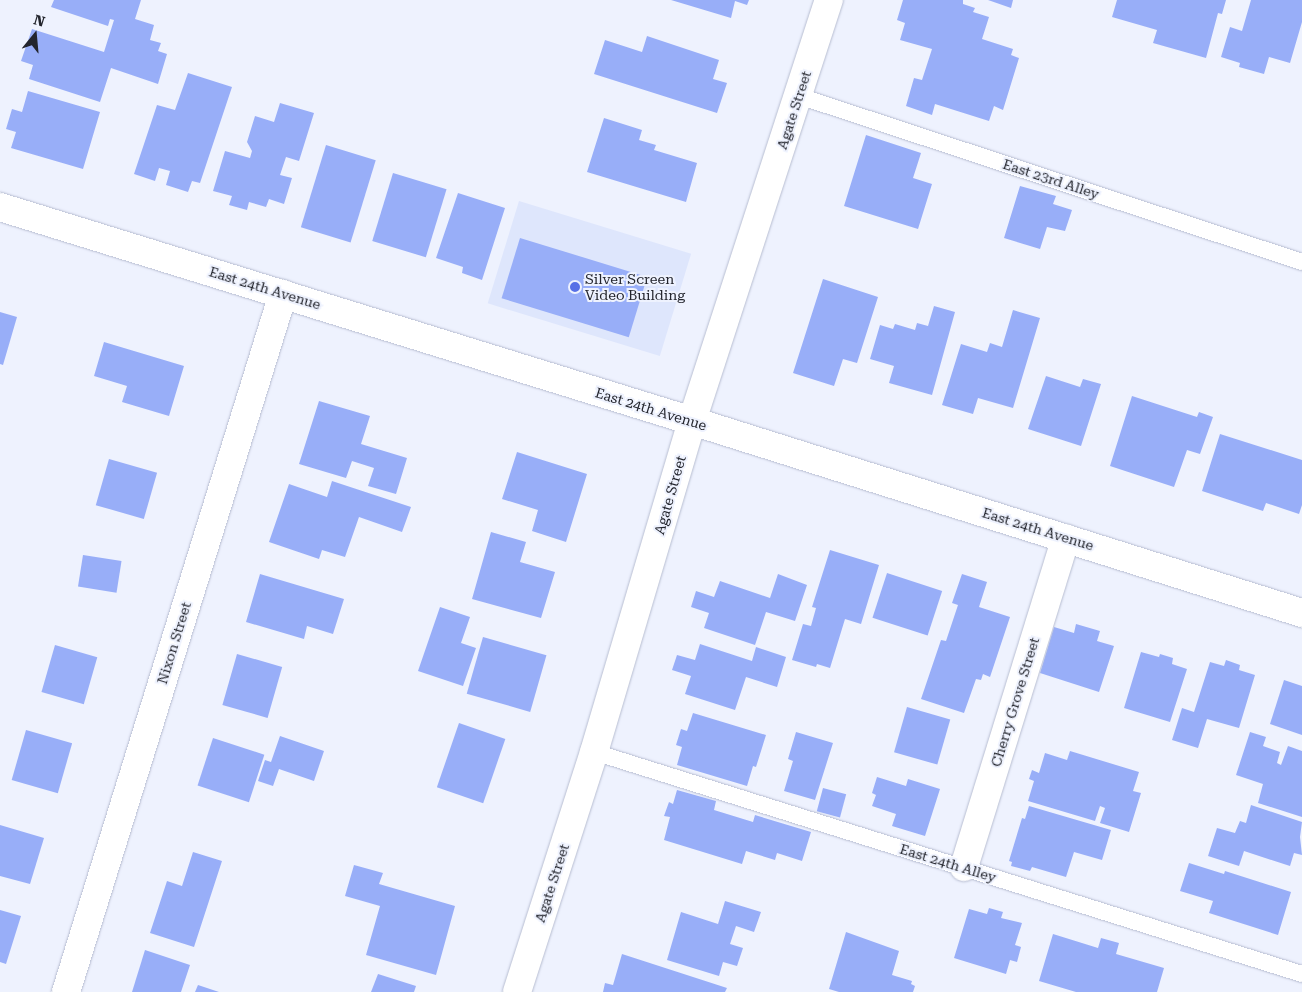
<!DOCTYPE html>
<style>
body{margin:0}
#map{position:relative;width:1302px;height:992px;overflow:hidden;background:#eef2fe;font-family:"Roboto Serif",serif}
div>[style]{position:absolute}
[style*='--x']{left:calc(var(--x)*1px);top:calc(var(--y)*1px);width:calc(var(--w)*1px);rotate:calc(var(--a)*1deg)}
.built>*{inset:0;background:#dee6fc;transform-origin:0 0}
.building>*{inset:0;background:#98aef8;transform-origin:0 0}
.roads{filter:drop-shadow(0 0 1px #b7bdd1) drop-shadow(0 0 1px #b7bdd1)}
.lane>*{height:16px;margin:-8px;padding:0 8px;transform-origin:8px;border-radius:8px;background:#fff}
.street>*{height:28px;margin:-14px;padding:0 14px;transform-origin:14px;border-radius:14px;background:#fff}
.secondary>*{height:28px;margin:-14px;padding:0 14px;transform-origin:14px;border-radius:14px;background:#fff}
.dots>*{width:14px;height:14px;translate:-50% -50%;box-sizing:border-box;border:2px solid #eef2fe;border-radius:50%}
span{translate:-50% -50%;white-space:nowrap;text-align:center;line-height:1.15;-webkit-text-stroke:4px #eef2fe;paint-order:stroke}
.street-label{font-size:14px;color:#23252d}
.poi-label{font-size:14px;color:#23252d}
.left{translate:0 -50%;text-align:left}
.north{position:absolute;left:10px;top:10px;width:50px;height:50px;-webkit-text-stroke:4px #eef2fe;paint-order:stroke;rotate:17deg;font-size:14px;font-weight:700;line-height:20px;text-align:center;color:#23252d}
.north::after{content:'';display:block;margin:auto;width:18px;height:22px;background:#23252d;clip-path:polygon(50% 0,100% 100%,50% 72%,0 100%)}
</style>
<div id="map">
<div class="built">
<i style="left:519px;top:201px;width:180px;height:107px;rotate:17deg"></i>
</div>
<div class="building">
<i style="clip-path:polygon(54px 0,141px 0,135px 19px,154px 25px,150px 40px,161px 43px,158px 51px,167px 54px,158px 84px,111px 68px,100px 102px,29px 79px,33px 65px,21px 61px,32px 29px,104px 52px,114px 20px,110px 19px,108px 26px,51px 7px)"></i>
<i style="clip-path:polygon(671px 0,749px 0,747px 5px,735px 1px,731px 18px)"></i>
<i style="clip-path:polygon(903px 0,963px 0,963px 4px,975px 8px,973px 12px,989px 17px,982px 39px,1013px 49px,1011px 55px,1019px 58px,1003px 110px,994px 106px,989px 121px,935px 104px,932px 115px,906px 106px,914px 78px,922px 80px,932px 49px,900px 40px,905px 23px,897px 20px)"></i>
<i style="clip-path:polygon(988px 0,1013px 0,1011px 8px)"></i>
<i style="clip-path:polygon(1117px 0,1226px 0,1222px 14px,1218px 13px,1206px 58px,1153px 43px,1157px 30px,1112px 17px)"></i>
<i style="clip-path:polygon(1251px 0,1302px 0,1302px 22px,1290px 63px,1269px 57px,1264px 74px,1239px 67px,1240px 63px,1221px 57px,1230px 27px,1242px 31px)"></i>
<i style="clip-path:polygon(647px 36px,719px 60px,713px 79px,727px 83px,717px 113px,594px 74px,605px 40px,642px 52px)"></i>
<i style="clip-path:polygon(188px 73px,232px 87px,200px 183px,192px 181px,188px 192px,166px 185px,170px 171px,159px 168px,155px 181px,134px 174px,157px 105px,175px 110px)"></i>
<i style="clip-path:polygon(28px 91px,100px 112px,83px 169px,11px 148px,16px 132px,6px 129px,12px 109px,22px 112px)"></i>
<i style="clip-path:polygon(280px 103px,314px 113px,299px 161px,286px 157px,280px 175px,292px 178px,284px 204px,269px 199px,266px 207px,249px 202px,247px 210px,229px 205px,232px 196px,213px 191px,225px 151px,250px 158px,252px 151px,247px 142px,255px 116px,274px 122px)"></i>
<i style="clip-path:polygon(604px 118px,642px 130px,639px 140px,656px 145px,654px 150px,697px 163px,686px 202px,587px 172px)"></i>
<i style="clip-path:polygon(866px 135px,921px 153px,913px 178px,932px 184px,918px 229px,844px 206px)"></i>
<i style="left:326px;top:145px;width:52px;height:86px;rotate:17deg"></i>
<i style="left:393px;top:173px;width:56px;height:71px;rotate:17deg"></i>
<i style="clip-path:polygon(1020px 186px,1056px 196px,1053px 204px,1072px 210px,1065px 231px,1047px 227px,1040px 249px,1004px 238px)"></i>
<i style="clip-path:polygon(458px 193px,505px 208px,482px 280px,462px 273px,463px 267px,436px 258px)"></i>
<i style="left:520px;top:238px;width:133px;height:63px;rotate:17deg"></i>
<i style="clip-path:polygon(823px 279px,878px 297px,857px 363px,843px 359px,834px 386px,793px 373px)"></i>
<i style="clip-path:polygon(934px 306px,955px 312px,932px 395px,889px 383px,894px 366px,870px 359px,880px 325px,893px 329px,895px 324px,915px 330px,917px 323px,928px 326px)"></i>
<i style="clip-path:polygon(1013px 310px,1040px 318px,1013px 408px,978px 398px,973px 414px,942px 405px,961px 344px,987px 352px,990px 343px,1002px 347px)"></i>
<i style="clip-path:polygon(0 312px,17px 317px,3px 365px,0 364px)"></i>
<i style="clip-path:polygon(104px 342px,184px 366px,169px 416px,122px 402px,127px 386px,94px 376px)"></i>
<i style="clip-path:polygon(1046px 376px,1080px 387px,1083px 379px,1101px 384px,1081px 446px,1028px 429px)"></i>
<i style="clip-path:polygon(1132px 396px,1197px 417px,1199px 412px,1213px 417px,1200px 454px,1187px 450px,1174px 487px,1110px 466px)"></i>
<i style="clip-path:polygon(319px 401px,370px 416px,361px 444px,407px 458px,396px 494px,368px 486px,374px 468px,352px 461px,346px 478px,299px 464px)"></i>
<i style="clip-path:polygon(1220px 434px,1302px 460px,1302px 505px,1299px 514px,1266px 503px,1263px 511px,1202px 491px)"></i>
<i style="clip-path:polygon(517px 452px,587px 474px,566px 542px,532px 531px,538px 510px,502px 499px)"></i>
<i style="left:109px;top:459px;width:50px;height:48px;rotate:16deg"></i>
<i style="clip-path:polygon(332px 481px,411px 507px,402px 532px,359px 517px,345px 557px,322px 550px,319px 559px,269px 542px,289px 484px,327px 497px)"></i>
<i style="clip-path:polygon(491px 532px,526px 542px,520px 562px,555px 572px,541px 618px,472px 599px)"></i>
<i style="clip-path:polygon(830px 550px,879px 565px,861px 624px,845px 619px,830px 668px,817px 664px,816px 667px,792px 660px,803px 624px,811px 626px,816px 608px,812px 607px)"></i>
<i style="left:83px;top:555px;width:39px;height:32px;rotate:9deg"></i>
<i style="left:887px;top:573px;width:58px;height:47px;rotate:18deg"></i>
<i style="clip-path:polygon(260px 574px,344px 599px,333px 634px,307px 626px,304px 639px,246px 622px)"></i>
<i style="clip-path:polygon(778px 574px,807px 585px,795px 621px,766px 612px,755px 645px,704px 628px,709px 613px,691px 607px,696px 591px,714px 597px,720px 581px,770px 598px)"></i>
<i style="clip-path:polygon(962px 574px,987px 582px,979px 607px,1010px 617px,990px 677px,983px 674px,981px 680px,976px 679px,964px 713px,921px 699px,941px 640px,946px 641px,958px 605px,952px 603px)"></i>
<i style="clip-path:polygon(440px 607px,470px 617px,461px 643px,476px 648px,463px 686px,418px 671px)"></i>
<i style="clip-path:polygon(1076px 624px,1100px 631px,1097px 641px,1114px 646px,1099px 692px,1040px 673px,1054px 627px,1074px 633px)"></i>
<i style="left:483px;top:637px;width:66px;height:59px;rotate:16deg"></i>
<i style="clip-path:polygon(700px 644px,752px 661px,756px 647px,786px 657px,777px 687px,746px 677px,735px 710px,685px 694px,691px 676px,672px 670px,677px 655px,695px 660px)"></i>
<i style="left:55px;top:645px;width:44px;height:49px;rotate:16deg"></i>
<i style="clip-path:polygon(1141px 652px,1159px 657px,1160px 654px,1173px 658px,1172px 664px,1187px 669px,1170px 722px,1124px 708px)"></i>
<i style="left:237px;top:654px;width:47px;height:53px;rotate:16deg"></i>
<i style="clip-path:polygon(1226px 660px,1240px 665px,1239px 670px,1255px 675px,1239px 728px,1207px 719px,1198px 748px,1172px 740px,1182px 708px,1194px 712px,1210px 662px,1224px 666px)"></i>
<i style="clip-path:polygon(1284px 680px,1302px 686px,1302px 735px,1270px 724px)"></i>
<i style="left:907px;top:707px;width:45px;height:47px;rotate:16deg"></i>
<i style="clip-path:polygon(693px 713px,766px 735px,756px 767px,753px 766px,747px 786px,677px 765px,682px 747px,676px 745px,681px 729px,687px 731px)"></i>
<i style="left:459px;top:723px;width:49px;height:68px;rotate:19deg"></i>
<i style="left:26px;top:730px;width:48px;height:52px;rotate:16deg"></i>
<i style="clip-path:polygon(796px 732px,833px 743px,815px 800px,784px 791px,793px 761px,788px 759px)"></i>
<i style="clip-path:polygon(1250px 732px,1266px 737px,1263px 746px,1280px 752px,1277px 763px,1281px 765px,1288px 746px,1302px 751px,1302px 817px,1258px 803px,1263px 784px,1236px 775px)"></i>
<i style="clip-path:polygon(280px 736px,324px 751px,314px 781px,279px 769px,273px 786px,258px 781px,265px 760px,271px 762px)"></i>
<i style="left:213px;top:738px;width:54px;height:50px;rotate:18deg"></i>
<i style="clip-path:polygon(1070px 751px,1139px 772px,1133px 791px,1141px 793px,1129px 832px,1100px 823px,1105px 808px,1100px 806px,1095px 821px,1028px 801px,1034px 781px,1029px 779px,1032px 770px,1039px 773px,1045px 753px,1067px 760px)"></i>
<i style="clip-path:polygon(877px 777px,906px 786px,908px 779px,940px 789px,925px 836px,892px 826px,896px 814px,872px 806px,876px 795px,872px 793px)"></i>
<i style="left:823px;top:788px;width:24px;height:24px;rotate:15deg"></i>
<i style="clip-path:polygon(677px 790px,716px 801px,714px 810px,753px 822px,755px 815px,811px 832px,802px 861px,777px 853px,775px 860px,746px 851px,742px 864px,664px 840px,670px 817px,664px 816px,669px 802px,673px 804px)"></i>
<i style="clip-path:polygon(1251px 805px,1302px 822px,1300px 837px,1302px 855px,1294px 853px,1290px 866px,1244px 851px,1239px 866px,1208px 856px,1217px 828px,1235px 833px,1240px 821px,1246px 823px)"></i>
<i style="clip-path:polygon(1029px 806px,1111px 830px,1102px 860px,1074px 852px,1066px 877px,1032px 867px,1030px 871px,1011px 866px,1012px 862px,1009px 861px,1022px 818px,1025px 819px)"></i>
<i style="clip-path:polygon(0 825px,44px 838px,30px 884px,0 876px)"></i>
<i style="clip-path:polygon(193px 852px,222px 861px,194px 947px,150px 933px,167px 881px,182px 886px)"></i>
<i style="clip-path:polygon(1189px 863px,1224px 874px,1225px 871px,1291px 892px,1278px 935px,1209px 913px,1213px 901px,1180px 891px)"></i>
<i style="clip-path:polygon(354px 865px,383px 873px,379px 884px,455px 906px,436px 975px,366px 955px,380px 906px,345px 896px)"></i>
<i style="clip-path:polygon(725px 901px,761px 912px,754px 932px,736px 926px,730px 944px,743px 948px,737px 966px,723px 962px,719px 976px,667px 960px,681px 912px,718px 924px)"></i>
<i style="clip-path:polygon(989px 908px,1003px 912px,1001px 918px,1022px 923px,1015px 945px,1021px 947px,1017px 962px,1010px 960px,1006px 974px,954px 958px,969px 909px,987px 914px)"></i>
<i style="clip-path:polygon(0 910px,21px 916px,6px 964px,0 962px)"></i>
<i style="clip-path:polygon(846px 932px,899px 951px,892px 975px,912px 981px,911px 984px,915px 986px,913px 992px,839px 992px,829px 989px)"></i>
<i style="clip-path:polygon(1053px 934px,1098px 948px,1101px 938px,1119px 943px,1116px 954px,1164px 968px,1157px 992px,1076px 992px,1039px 981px)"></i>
<i style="clip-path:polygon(145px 950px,190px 965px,181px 992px,132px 992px)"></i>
<i style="clip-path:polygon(622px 954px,727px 988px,725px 992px,603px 992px,605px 983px,613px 985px)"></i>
<i style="clip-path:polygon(378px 974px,416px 986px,414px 992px,371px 992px)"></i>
<i style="clip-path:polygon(198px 985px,219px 992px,195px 992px)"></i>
</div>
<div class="roads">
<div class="lane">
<i style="--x:799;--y:96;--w:530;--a:18.26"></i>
<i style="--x:594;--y:752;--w:742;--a:17.41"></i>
</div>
<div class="street">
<i style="--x:964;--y:867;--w:344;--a:-72.8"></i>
<i style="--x:66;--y:992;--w:731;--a:-72.73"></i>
<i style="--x:517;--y:992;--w:252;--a:-72.2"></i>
<i style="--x:594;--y:752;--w:345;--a:-73.5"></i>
<i style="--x:692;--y:421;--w:640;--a:17.47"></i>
</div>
<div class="secondary">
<i style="--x:0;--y:207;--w:724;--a:17.18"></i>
<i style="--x:692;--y:421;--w:443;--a:-72"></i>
</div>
</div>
<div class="dots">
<i style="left:575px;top:287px;background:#5770e6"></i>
</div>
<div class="street-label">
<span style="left:794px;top:110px;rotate:-72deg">Agate Street</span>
<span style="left:1051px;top:179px;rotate:18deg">East 23rd Alley</span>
<span style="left:265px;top:288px;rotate:17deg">East 24th Avenue</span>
<span style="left:651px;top:409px;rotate:17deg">East 24th Avenue</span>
<span style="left:670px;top:495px;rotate:-74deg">Agate Street</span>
<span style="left:1038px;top:529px;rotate:17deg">East 24th Avenue</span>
<span style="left:174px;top:643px;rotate:-73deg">Nixon Street</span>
<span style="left:1015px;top:702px;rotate:-73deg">Cherry Grove Street</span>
<span style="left:948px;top:863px;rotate:17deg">East 24th Alley</span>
<span style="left:552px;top:883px;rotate:-72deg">Agate Street</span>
</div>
<div class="poi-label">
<span class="left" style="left:585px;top:287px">Silver Screen<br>Video Building</span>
</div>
<div class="north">N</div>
</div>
